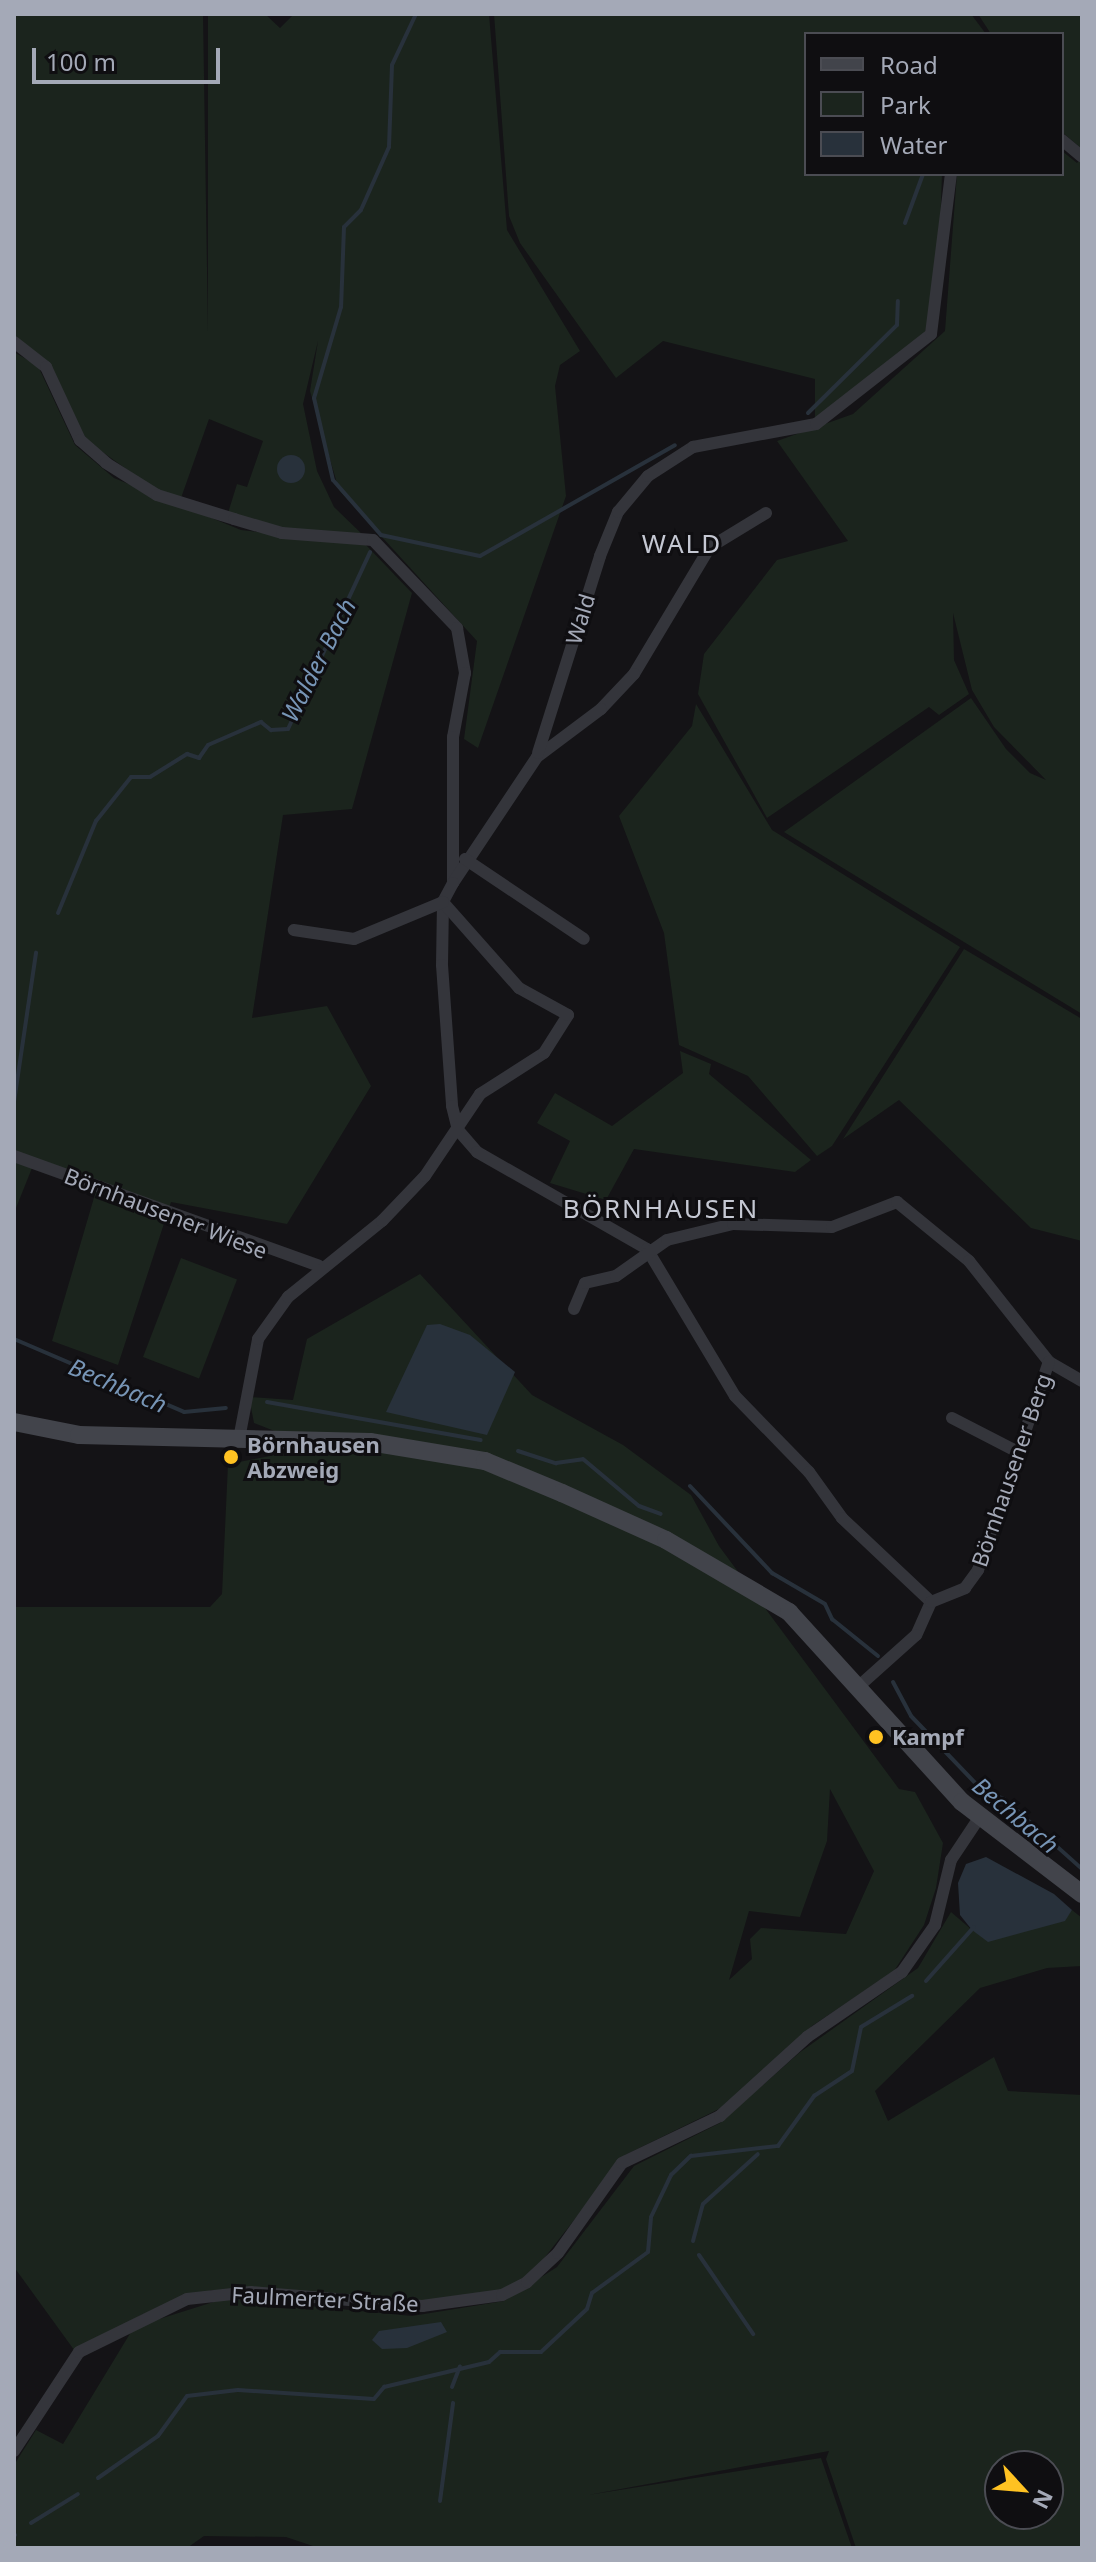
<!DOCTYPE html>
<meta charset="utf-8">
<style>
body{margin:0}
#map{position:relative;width:1096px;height:2562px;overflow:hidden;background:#141316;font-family:"Noto Sans",sans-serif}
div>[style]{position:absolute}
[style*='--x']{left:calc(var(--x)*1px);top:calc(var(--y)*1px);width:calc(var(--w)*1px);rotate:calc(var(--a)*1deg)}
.green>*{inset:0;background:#1b241d;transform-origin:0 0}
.water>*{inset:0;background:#28313b}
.round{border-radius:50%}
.stream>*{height:4px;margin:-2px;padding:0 2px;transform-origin:2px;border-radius:2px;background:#28313b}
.street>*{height:12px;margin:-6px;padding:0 6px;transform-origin:6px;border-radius:6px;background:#34353b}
.secondary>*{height:18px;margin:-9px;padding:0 9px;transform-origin:9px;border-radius:9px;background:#42444b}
.dots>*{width:22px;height:22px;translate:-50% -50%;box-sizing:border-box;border:4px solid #0f0e11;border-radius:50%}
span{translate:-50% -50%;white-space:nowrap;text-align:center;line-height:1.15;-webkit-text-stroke:6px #0f0e11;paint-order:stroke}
.street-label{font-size:22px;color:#a4a9b7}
.poi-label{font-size:22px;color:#a4a9b7;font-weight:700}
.left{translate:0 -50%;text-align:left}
.water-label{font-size:24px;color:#7795b6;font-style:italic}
.quarter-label{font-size:26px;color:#c5c8d3;letter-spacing:2px}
.frame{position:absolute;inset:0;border:16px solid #a4a9b7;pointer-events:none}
.legend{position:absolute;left:804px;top:32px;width:260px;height:144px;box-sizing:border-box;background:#0f0e11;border:2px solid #4b4c53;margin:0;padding:10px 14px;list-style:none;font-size:24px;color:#a4a9b7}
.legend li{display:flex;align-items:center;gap:16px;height:40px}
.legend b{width:40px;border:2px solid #4b4c53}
.north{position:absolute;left:984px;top:2450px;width:80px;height:80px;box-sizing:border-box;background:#0f0e11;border:2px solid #4b4c53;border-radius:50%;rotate:116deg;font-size:22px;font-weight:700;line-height:32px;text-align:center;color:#a4a9b7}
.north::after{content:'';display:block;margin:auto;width:28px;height:36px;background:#ffc222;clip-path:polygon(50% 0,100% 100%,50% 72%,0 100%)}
.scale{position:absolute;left:32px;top:48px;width:188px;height:36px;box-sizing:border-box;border:4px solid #a4a9b7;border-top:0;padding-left:10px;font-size:24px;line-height:28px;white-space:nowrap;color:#a4a9b7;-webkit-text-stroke:6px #0f0e11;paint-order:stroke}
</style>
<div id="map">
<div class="green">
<i style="clip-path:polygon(14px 14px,203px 14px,208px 333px,208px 14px,265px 14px,280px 28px,294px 14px,489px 14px,507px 230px,580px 351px,560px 365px,555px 386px,566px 496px,478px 748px,464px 739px,477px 641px,339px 490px,310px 391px,318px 341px,303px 404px,317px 471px,334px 507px,363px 535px,282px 528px,228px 513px,237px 484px,247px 487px,263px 441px,209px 419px,181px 498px,157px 491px,83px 438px,48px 363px,14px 338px)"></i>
<i style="clip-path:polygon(494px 14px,971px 14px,986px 34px,806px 34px,806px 174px,942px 174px,939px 260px,928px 326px,917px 346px,815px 418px,815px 379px,663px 341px,616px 378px,520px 243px,509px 216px)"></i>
<i style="clip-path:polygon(978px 14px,1082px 14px,1082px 149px,1062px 132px,1062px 34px,991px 34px)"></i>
<i style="clip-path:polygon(1062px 151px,1077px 163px,1082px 157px,1082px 1014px,784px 832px,971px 698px,1006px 749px,1030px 773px,1046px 780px,994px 727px,972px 690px,953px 613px,954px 660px,969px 694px,939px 715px,929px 707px,767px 818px,698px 694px,704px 654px,777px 560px,848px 541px,777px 441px,853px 414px,945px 331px,957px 174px,1062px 174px)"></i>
<i style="clip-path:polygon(14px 352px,38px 366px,75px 445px,114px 478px,241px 530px,366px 545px,412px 593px,352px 809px,283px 815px,252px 1018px,327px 1006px,371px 1086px,287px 1224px,171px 1202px,118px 1365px,52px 1341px,98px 1184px,36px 1158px,14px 1213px)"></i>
<i style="clip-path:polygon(696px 704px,772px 830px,960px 947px,832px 1146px,817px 1156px,748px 1076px,679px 1045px,664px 933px,619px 816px,692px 726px)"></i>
<i style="clip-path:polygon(964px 949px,1082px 1019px,1082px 1241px,1031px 1228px,899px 1100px,843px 1139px)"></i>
<i style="clip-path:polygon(680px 1051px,711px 1064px,709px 1074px,811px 1160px,795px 1172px,634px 1149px,606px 1200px,550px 1183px,570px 1141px,537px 1123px,555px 1093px,612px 1126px,683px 1073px)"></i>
<i style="left:181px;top:1258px;width:60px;height:106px;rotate:21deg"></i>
<i style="clip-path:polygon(evenodd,420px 1274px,532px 1395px,623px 1445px,691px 1495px,719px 1546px,899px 1789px,915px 1792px,943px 1843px,936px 1888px,924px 1925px,894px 1971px,812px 2026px,721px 2108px,625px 2155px,531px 2275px,488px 2296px,395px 2302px,212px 2290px,141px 2315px,77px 2354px,14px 2267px,14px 1607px,210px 1607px,222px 1594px,228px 1464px,297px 1451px,368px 1455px,372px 1435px,277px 1432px,254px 1423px,249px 1397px,293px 1400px,307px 1339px,420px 1274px,830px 1789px,874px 1871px,846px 1934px,761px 1928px,750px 1939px,752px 1959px,729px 1980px,749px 1911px,800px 1917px,827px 1841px,830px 1789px)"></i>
<i style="clip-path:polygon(evenodd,1072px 1910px,1082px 1918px,1082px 1966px,1047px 1968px,980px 1988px,875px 2091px,888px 2121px,994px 2057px,1008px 2091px,1082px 2095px,1082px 2548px,856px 2548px,826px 2459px,829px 2451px,588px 2495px,821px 2458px,852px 2548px,319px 2548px,286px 2537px,204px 2536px,187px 2548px,14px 2548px,14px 2465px,36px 2430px,63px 2444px,134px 2327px,226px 2298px,412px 2316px,504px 2301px,557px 2267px,634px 2166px,720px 2123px,799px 2053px,918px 1968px,951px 1912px,972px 1930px,1064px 1921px,1072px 1910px,1000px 2466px,1048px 2466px,1048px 2514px,1000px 2514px,1000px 2466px)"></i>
</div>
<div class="water">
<i class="round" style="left:277px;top:455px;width:28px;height:28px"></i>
<i style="clip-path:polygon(440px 1324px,470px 1335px,515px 1372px,487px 1435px,386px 1412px,427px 1325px)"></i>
<i style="clip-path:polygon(986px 1857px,1054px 1894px,1072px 1910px,1065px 1921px,988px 1942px,972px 1930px,960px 1915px,958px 1883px,966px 1864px)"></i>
<i style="clip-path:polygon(441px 2322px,447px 2332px,407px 2348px,382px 2349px,372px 2340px,379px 2331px)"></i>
</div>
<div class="stream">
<i style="--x:416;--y:14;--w:56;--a:115.2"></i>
<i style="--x:392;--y:65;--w:82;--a:92.1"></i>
<i style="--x:389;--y:147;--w:69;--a:114"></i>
<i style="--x:361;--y:210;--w:24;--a:135"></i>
<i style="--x:344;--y:227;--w:80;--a:92.1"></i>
<i style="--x:341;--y:307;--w:95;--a:106.5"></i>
<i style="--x:314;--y:398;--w:84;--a:77"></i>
<i style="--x:333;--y:480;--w:73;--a:48.9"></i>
<i style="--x:381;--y:535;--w:101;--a:12"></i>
<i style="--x:480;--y:556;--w:224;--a:-29.6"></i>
<i style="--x:905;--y:223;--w:52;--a:-69.8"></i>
<i style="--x:808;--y:413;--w:125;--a:-44.7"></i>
<i style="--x:897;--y:325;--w:24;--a:-88"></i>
<i style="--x:58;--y:913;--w:100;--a:-67.6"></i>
<i style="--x:96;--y:821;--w:56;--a:-51.5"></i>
<i style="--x:131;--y:777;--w:19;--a:0"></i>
<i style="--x:150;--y:777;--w:44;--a:-31.9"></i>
<i style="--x:187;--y:754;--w:13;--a:18"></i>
<i style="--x:199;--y:758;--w:16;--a:-55"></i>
<i style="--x:208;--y:745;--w:58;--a:-23.5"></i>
<i style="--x:261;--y:722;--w:13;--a:39"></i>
<i style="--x:271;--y:730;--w:17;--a:-3"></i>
<i style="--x:288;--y:729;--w:195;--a:-65.1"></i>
<i style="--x:14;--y:1102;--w:151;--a:-81.6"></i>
<i style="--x:14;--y:1339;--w:185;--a:23.2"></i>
<i style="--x:184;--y:1412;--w:42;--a:-5.4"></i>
<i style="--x:267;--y:1402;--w:217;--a:10.1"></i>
<i style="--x:518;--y:1451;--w:40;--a:18"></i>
<i style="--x:556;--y:1463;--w:27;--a:-8"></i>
<i style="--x:583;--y:1459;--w:73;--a:40"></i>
<i style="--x:639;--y:1506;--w:23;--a:20"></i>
<i style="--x:690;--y:1486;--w:120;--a:46.7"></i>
<i style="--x:772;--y:1573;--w:61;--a:30.3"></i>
<i style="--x:825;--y:1604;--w:17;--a:65"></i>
<i style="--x:832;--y:1619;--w:59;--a:38.8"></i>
<i style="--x:893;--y:1682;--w:38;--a:62"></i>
<i style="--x:911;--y:1716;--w:103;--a:46.2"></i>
<i style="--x:982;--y:1790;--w:24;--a:22"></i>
<i style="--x:1004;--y:1799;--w:105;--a:41.9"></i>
<i style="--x:926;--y:1981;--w:72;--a:-48.4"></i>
<i style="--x:693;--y:2241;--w:38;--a:-75"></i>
<i style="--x:703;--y:2204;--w:74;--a:-42.3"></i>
<i style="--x:699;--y:2255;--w:96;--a:55.6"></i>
<i style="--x:452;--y:2387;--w:22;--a:-69"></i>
<i style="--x:98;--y:2478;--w:73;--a:-35"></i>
<i style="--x:158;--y:2436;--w:49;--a:-54.1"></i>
<i style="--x:187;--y:2396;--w:51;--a:-6.7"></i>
<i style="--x:238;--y:2390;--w:136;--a:3.8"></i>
<i style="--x:374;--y:2399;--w:16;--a:-50"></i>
<i style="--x:384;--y:2387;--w:108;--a:-13.4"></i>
<i style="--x:489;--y:2362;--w:15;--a:-42"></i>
<i style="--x:500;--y:2352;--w:41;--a:0"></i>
<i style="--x:541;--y:2352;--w:63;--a:-43.1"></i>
<i style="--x:587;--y:2309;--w:17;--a:-73"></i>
<i style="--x:592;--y:2293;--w:69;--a:-36.2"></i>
<i style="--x:648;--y:2252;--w:35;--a:-85"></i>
<i style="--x:651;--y:2217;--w:47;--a:-64.5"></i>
<i style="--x:671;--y:2175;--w:28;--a:-44"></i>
<i style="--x:691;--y:2156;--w:88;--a:-6.6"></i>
<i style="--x:778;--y:2146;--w:62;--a:-54.2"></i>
<i style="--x:814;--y:2096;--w:45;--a:-33.3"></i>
<i style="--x:852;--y:2071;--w:45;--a:-78.4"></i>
<i style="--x:861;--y:2027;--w:60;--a:-31.3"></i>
<i style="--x:440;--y:2501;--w:99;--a:-82.4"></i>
<i style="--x:31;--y:2523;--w:55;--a:-31.7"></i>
<i style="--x:14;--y:2535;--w:1;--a:0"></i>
</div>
<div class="street">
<i style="--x:1062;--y:140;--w:26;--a:40"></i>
<i style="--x:14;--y:342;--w:41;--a:38"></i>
<i style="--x:46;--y:367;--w:81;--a:65"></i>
<i style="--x:80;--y:440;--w:35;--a:41"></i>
<i style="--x:106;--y:463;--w:60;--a:32.1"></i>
<i style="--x:157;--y:495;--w:81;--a:17.3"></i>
<i style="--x:234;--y:519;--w:50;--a:16.3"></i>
<i style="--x:282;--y:533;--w:91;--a:4.4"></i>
<i style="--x:373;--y:540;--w:122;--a:46.3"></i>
<i style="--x:457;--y:628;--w:46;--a:79.9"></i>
<i style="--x:465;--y:673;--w:65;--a:100.6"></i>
<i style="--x:453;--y:737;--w:146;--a:90"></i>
<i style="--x:766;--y:513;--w:66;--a:148.7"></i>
<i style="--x:710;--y:547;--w:148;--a:120.9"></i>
<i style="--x:634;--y:674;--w:48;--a:133.3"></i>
<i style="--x:601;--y:709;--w:80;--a:143.1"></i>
<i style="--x:537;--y:757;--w:151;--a:123.7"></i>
<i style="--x:453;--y:883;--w:21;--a:118"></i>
<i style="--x:443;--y:902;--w:63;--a:90.9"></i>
<i style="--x:442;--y:965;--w:141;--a:85.9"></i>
<i style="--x:452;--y:1106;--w:25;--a:76"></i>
<i style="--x:458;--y:1130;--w:29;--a:49"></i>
<i style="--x:477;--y:1152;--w:196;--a:29.7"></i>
<i style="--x:647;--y:1249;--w:171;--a:59.1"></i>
<i style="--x:735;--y:1396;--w:106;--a:45.8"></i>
<i style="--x:809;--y:1472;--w:57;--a:54.3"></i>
<i style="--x:842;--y:1518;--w:122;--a:43.3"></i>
<i style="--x:931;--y:1602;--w:36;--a:114"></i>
<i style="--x:916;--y:1635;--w:76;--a:138.2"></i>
<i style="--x:538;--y:753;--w:207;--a:-72.5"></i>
<i style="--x:600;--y:556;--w:48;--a:-67.8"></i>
<i style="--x:618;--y:512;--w:47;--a:-50.2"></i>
<i style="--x:648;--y:476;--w:54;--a:-32.8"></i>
<i style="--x:693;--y:447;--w:125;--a:-10.6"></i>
<i style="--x:816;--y:424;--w:146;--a:-38"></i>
<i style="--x:931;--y:334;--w:161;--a:-82.9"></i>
<i style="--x:465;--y:859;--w:143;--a:33.9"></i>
<i style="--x:14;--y:1156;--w:324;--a:19.8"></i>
<i style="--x:574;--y:1309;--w:28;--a:-67"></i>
<i style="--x:585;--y:1283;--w:32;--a:-13"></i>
<i style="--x:616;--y:1276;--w:62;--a:-35.2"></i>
<i style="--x:667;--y:1240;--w:68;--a:-13.6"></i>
<i style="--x:733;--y:1224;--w:99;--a:1.7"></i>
<i style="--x:832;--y:1227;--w:70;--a:-21"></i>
<i style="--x:897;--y:1202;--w:93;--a:39.3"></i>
<i style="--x:969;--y:1261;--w:129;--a:51.6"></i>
<i style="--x:1049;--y:1362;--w:38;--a:30"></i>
<i style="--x:952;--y:1418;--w:74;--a:27.3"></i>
<i style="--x:239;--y:1439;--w:102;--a:-79.2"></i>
<i style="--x:258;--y:1339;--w:52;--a:-54.5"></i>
<i style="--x:288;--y:1297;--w:121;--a:-39"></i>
<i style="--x:382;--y:1221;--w:62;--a:-46.3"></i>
<i style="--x:425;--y:1176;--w:99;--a:-56.1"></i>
<i style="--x:480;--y:1094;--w:76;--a:-32.6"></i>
<i style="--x:544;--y:1053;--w:45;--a:-57.7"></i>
<i style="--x:568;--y:1015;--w:56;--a:-151.1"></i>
<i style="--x:519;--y:988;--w:115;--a:-131.5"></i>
<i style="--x:443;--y:902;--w:96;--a:157.4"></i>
<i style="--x:354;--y:939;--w:61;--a:-171.5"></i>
<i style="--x:931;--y:1602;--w:37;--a:-22"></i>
<i style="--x:965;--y:1588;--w:22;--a:-54"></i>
<i style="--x:978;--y:1570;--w:220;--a:-71.2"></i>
<i style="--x:14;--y:2451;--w:118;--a:-56.7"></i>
<i style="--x:79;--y:2352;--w:120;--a:-26.1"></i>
<i style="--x:187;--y:2299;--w:64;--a:-6.2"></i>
<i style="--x:251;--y:2292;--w:172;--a:4.7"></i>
<i style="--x:422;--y:2306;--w:81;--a:-7.8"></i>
<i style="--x:502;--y:2295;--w:28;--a:-27"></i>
<i style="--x:527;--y:2282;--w:42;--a:-43.1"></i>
<i style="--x:558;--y:2253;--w:110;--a:-54.6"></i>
<i style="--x:622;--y:2163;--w:109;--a:-25.6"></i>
<i style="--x:720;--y:2116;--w:118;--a:-42.2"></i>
<i style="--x:807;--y:2037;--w:115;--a:-34.4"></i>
<i style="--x:902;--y:1972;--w:57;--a:-54.9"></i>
<i style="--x:935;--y:1925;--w:67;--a:-76.2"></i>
<i style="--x:951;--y:1860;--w:50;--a:-56.3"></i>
</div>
<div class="secondary">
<i style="--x:14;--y:1422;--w:66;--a:11.3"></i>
<i style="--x:79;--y:1435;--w:291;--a:1.4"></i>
<i style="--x:370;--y:1442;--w:117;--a:9.4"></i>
<i style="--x:485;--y:1461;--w:83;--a:22.6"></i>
<i style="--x:562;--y:1493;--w:114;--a:24.3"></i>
<i style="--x:666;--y:1540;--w:143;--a:30.3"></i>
<i style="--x:789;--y:1612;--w:257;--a:47.7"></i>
<i style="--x:962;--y:1802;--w:151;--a:37.5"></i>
</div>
<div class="dots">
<i style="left:231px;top:1457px;background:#ffc222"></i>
<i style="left:876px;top:1737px;background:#ffc222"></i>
</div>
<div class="street-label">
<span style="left:580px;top:619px;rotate:-73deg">Wald</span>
<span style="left:166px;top:1213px;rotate:21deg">Börnhausener Wiese</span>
<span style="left:1011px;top:1470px;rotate:-71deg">Börnhausener Berg</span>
<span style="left:325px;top:2299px;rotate:3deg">Faulmerter Straße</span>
</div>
<div class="poi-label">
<span class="left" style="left:247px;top:1457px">Börnhausen<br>Abzweig</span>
<span class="left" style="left:892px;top:1737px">Kampf</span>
</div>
<div class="water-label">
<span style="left:318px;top:660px;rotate:-63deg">Walder Bach</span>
<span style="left:118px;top:1385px;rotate:23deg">Bechbach</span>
<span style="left:1016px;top:1815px;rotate:40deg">Bechbach</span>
</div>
<div class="quarter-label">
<span style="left:682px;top:544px">WALD</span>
<span style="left:661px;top:1209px">BÖRNHAUSEN</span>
</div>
<div class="frame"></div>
<ul class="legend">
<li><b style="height:10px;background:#42444b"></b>Road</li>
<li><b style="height:22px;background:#1b241d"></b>Park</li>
<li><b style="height:22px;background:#28313b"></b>Water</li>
</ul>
<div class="north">N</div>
<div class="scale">100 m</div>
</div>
